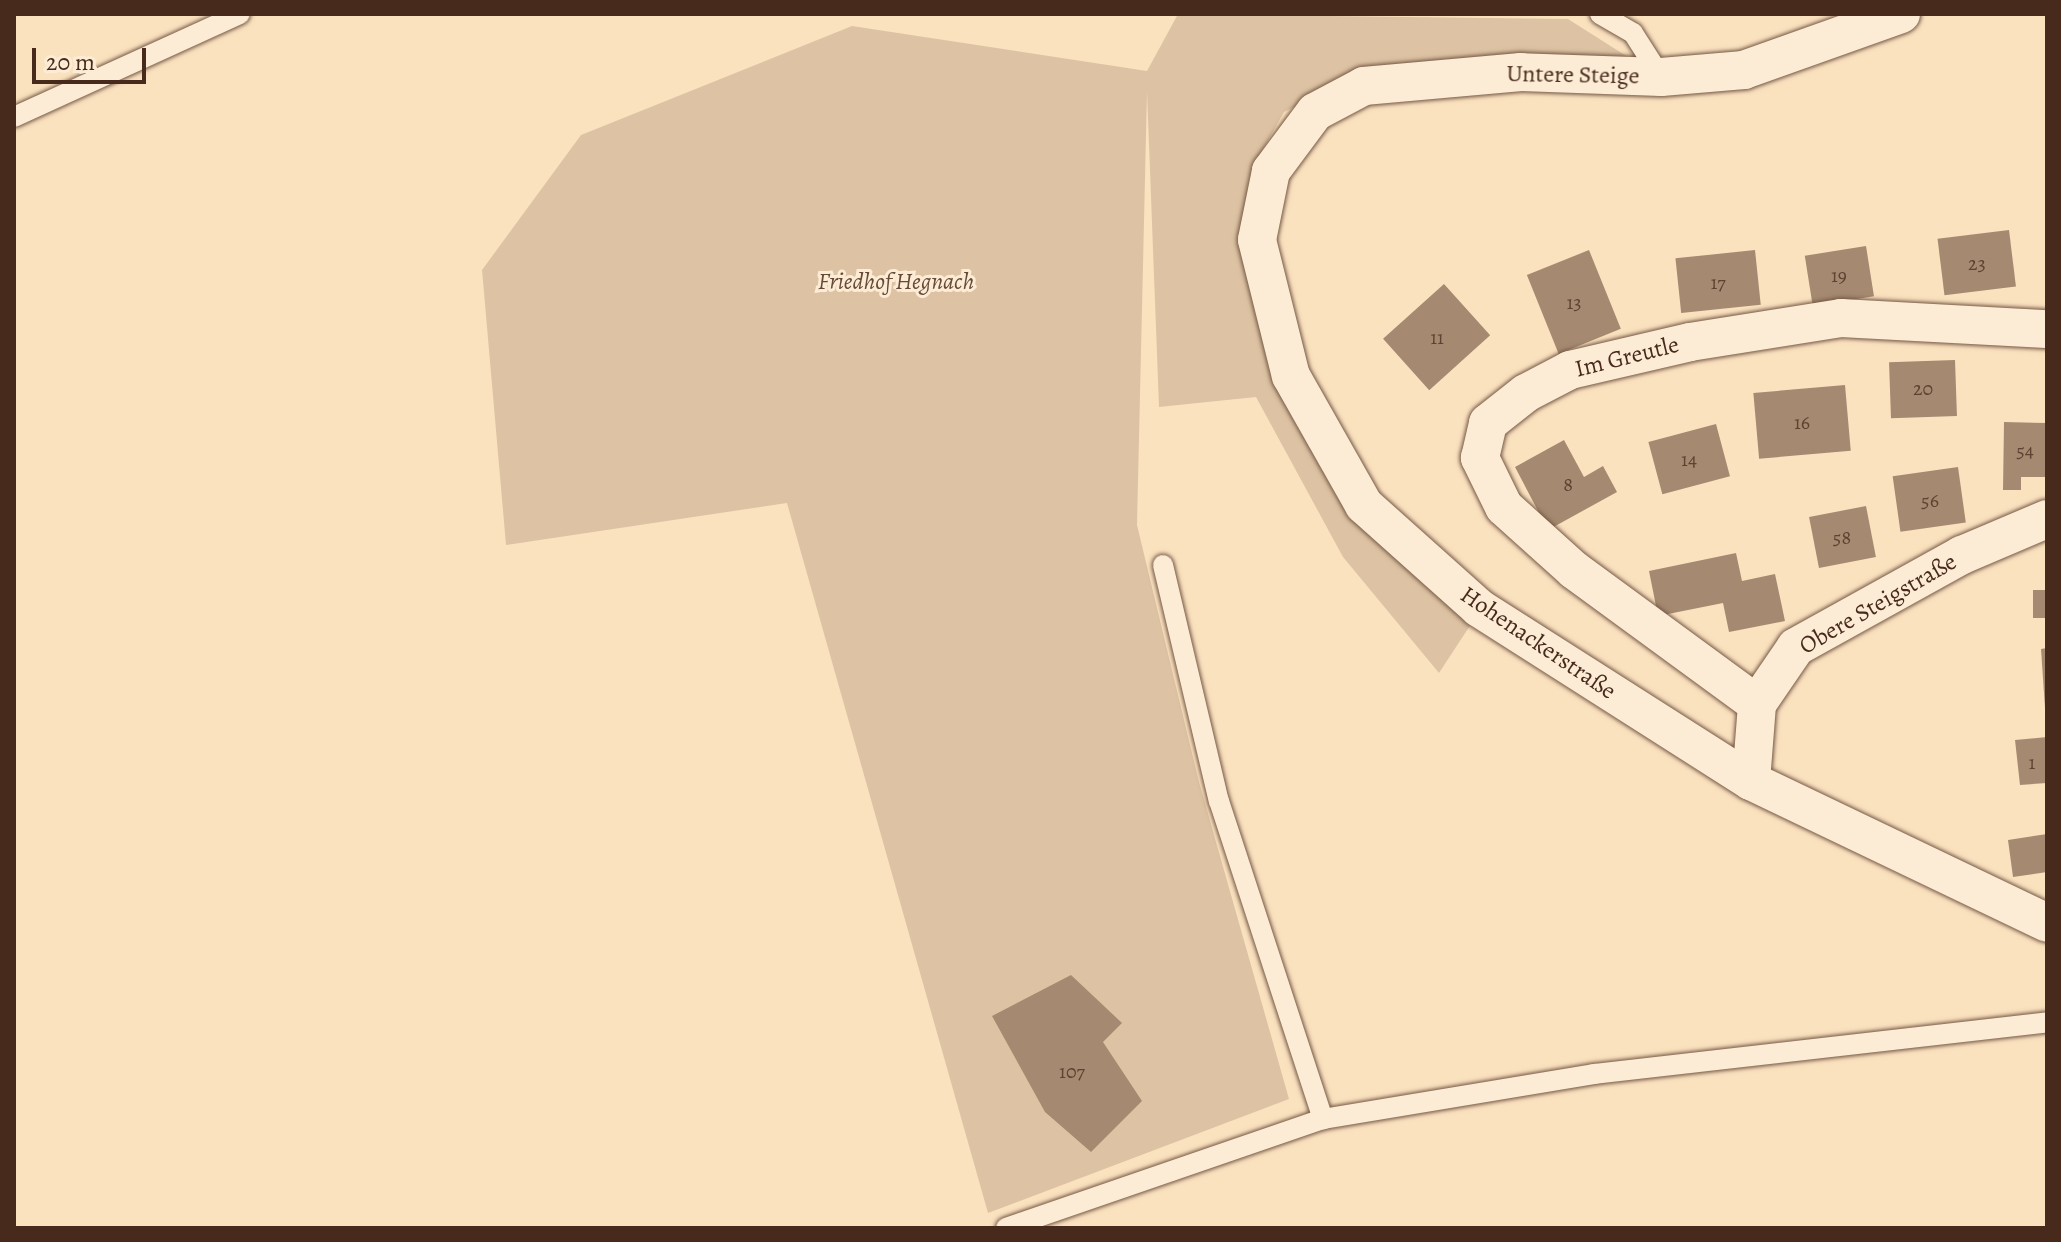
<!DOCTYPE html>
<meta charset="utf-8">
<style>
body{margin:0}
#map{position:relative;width:2061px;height:1242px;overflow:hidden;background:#fbe2bf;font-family:Alegreya,serif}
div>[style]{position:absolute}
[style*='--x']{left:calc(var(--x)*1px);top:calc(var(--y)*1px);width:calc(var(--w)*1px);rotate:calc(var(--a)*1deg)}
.green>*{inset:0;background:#ddc3a3}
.building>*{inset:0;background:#a58a71;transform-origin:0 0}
.roads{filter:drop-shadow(0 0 2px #755845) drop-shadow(0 0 2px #755845)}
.lane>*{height:20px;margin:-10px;padding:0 10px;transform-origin:10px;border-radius:10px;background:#fcecd5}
.street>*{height:38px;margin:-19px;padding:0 19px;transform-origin:19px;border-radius:19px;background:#fcecd5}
span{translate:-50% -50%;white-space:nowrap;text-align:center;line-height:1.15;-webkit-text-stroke:6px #fcecd5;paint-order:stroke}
.number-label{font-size:20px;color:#5f4231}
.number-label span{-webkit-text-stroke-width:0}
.street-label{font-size:24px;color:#482a1c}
.park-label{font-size:24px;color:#664937;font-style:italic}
.frame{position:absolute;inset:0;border:16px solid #482a1c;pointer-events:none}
.scale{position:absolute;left:32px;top:48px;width:114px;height:36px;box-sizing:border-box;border:4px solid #482a1c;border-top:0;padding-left:10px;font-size:24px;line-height:28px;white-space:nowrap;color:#482a1c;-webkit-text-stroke:6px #fcecd5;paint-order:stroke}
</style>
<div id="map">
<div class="green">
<i style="clip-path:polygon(1178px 14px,1568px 19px,1650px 71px,1355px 76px,1284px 112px,1259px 156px,1271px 356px,1475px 618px,1439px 673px,1343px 557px,1256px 397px,1159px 407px,1147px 92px,1137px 525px,1199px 782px,1289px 1099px,988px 1213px,787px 503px,506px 545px,482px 270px,581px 135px,852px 26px,1147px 71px)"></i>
</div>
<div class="building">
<i style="left:2009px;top:230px;width:57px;height:72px;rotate:83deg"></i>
<i style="left:1866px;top:246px;width:51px;height:62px;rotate:81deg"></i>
<i style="left:1589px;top:250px;width:85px;height:67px;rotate:68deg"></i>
<i style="left:1755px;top:250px;width:55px;height:80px;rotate:84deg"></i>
<i style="left:1444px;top:284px;width:69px;height:82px;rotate:48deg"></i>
<i style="left:1955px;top:360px;width:56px;height:66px;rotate:88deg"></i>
<i style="left:1845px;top:385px;width:66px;height:92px;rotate:85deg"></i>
<i style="clip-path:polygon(2004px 422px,2047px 423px,2047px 477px,2021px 477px,2021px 490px,2003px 490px)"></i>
<i style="left:1716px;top:424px;width:54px;height:70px;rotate:75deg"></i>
<i style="clip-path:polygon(1564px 440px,1584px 477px,1603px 466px,1617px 492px,1548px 530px,1515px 467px)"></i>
<i style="left:1958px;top:467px;width:56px;height:66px;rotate:82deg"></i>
<i style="left:1866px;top:506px;width:52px;height:58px;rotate:79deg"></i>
<i style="clip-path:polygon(1736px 553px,1742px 581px,1775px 574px,1785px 621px,1729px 632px,1723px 603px,1658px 616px,1649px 571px)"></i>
<i style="left:2047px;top:590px;width:28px;height:14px;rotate:90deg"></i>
<i style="clip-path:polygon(2047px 648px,2047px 708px,2045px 708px,2041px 649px)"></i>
<i style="clip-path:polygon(2047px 737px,2047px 783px,2020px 785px,2015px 740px)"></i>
<i style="clip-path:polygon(2047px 834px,2047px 872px,2013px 877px,2008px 840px)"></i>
<i style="clip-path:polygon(1071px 975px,1122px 1023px,1103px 1042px,1142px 1101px,1091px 1152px,1045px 1112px,992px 1016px)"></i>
</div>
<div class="roads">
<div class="lane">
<i style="--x:1600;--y:14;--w:38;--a:30"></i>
<i style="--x:1633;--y:33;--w:52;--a:57.5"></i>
<i style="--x:14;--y:117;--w:248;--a:-24.5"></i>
<i style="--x:1163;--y:565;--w:243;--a:76.7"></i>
<i style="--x:1219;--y:801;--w:335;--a:71.9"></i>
<i style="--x:1006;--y:1228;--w:335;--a:-19"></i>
<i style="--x:1323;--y:1119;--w:275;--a:-9.4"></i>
<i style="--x:1594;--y:1074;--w:456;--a:-6.5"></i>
</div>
<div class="street">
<i style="--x:1901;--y:14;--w:167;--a:160.4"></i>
<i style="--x:1744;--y:70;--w:83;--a:175.2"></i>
<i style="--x:1661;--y:77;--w:140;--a:-178"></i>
<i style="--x:1521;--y:72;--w:158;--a:174.9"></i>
<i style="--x:1364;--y:86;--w:55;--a:152"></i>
<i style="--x:1315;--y:112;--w:74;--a:126.7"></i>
<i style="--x:1271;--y:171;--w:70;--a:101.5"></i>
<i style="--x:1257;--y:240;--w:140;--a:76"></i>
<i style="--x:1291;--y:376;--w:148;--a:60.5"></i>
<i style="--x:1364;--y:505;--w:154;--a:41.8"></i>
<i style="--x:1479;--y:608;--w:322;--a:32.5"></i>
<i style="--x:1751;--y:781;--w:328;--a:25.6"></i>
<i style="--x:1757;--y:704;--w:227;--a:-143.8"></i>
<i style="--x:1574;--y:570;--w:94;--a:-138"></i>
<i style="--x:1504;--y:507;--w:55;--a:-116.1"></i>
<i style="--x:1480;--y:458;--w:36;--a:-77"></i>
<i style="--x:1488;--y:423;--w:48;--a:-38.3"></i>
<i style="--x:1526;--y:393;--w:50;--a:-27.6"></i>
<i style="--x:1570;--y:370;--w:123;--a:-13.1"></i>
<i style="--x:1690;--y:342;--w:153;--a:-9"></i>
<i style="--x:1841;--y:318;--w:206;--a:3.1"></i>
<i style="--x:1751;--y:781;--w:77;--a:-85.5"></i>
<i style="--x:1757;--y:704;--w:69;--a:-55.6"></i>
<i style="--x:1796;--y:647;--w:190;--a:-29"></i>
<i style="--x:1962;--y:555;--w:92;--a:-23"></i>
</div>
</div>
<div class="number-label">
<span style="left:1977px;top:263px">23</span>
<span style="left:1839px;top:275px">19</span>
<span style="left:1718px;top:282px">17</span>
<span style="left:1574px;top:302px">13</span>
<span style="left:1437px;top:337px">11</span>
<span style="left:1923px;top:388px">20</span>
<span style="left:1802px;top:422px">16</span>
<span style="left:2025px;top:450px">54</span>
<span style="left:1689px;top:459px">14</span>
<span style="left:1568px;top:484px">8</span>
<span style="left:1930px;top:500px">56</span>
<span style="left:1842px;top:537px">58</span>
<span style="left:2032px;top:762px">1</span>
<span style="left:1072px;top:1071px">107</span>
</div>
<div class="street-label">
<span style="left:1573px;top:75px;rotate:1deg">Untere Steige</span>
<span style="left:1627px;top:357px;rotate:-14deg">Im Greutle</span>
<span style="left:1878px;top:604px;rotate:-30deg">Obere Steigstraße</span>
<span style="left:1538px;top:643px;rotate:34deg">Hohenackerstraße</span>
</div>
<div class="park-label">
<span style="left:896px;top:282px">Friedhof Hegnach</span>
</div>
<div class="frame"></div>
<div class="scale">20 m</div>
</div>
